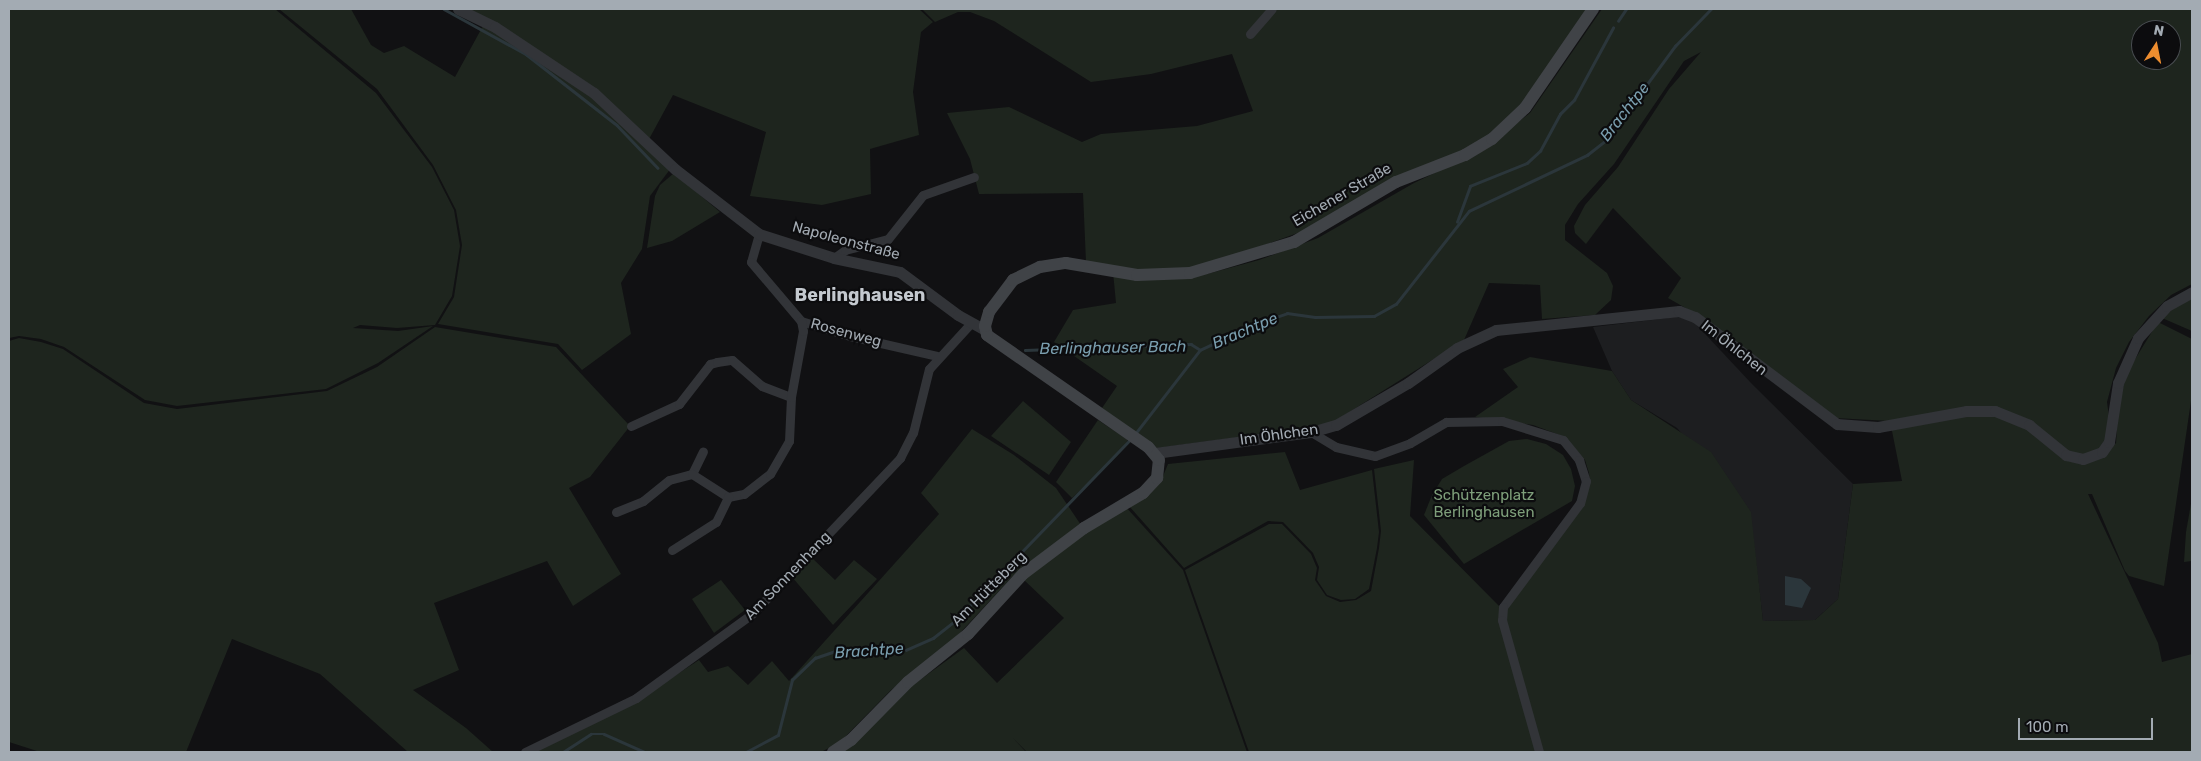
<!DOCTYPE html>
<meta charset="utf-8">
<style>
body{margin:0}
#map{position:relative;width:2201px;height:761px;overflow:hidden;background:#111113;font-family:Rubik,sans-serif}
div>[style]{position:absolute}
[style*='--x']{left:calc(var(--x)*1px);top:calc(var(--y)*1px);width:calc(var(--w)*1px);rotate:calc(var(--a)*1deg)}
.built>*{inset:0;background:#1d1e20}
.green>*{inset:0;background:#1e251e}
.water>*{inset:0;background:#2b363b}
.stream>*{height:2.5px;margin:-1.25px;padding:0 1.25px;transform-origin:1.25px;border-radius:1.25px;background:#2b363b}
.minor>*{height:9px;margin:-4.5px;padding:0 4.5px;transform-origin:4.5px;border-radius:4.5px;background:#323438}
.tertiary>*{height:11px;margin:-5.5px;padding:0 5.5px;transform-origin:5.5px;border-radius:5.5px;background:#323438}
.secondary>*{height:12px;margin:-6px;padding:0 6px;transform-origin:6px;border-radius:6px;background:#404347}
span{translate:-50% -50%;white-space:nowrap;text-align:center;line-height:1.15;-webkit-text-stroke:4.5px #0c0c0e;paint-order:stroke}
.street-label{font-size:15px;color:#a3abb3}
.park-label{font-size:15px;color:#7e9e7a}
.water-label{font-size:16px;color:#7a9eae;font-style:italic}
.quarter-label{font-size:18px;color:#c4c9cf;font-weight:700}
.frame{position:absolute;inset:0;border:10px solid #a3abb3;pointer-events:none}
.north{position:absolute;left:2131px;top:20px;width:50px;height:50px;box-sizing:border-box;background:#0c0c0e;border:1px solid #484c50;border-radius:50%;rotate:11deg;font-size:14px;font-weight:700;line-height:20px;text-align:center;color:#a3abb3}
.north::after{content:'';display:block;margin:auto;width:18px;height:22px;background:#ed8d2f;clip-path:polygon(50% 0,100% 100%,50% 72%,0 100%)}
.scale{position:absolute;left:2018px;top:718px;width:135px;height:22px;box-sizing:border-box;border:2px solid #a3abb3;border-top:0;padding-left:6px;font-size:15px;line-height:18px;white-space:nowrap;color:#a3abb3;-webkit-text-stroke:4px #0c0c0e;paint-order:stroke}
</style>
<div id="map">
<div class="built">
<i style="clip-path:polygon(1677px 317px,1692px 320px,1752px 384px,1853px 484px,1838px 599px,1815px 620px,1763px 621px,1750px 512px,1677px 428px,1631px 400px,1612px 371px,1593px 327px)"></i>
</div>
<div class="green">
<i style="clip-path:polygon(9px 9px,275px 9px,376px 93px,432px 167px,454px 210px,460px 246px,452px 296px,435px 325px,397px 328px,360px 325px,353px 328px,398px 331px,433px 326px,378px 363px,326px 389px,177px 406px,145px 400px,64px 347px,41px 339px,19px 336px,9px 338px)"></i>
<i style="clip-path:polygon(279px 9px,351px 9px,371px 45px,384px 53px,404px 46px,455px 77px,484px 24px,592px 95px,671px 168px,650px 196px,642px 249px,621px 283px,631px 334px,582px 370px,558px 344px,438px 324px,454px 297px,462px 245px,456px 210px,433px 165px,377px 89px)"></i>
<i style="clip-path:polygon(464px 9px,919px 9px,933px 22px,921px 32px,913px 92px,919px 135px,870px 149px,871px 194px,822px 205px,750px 196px,766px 132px,673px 95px,648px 141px,595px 91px)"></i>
<i style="clip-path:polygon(922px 9px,1591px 9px,1523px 104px,1476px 146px,1314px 227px,1195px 270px,1142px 275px,1086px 262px,1083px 193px,979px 194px,970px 159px,947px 113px,1009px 107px,1082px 142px,1101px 134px,1197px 126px,1253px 111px,1232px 54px,1151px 74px,1091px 82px,994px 21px,970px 12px,958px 12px,935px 22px)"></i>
<i style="clip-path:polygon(evenodd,1602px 9px,2192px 9px,2192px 284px,2171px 295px,2149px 316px,2129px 342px,2116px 368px,2107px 402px,2113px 446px,2116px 443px,2119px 399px,2129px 369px,2158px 322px,2192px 339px,2192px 394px,2164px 586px,2129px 576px,2125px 571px,2092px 494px,2088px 494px,2158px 643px,2162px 662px,2192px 654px,2192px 752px,1541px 752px,1504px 620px,1506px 608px,1590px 483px,1589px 473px,1585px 460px,1565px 437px,1533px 425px,1475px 417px,1518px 387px,1503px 369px,1530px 357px,1612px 371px,1631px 400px,1711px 452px,1751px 512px,1763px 621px,1815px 620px,1838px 599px,1853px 484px,1902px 481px,1890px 421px,1834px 418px,1703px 318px,1668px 298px,1681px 278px,1613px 208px,1586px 244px,1575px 233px,1574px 226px,1585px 205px,1618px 167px,1669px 89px,1701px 52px,1684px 61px,1614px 164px,1578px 204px,1565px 225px,1565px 240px,1607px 273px,1613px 286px,1611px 300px,1595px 315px,1542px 319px,1540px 285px,1489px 283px,1464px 340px,1335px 421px,1309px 428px,1157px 448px,1102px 408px,1117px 386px,1054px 342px,1073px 310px,1116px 303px,1113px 272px,1207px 274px,1259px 260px,1318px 238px,1414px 183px,1480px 151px,1530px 113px,1602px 9px,2141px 30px,2171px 30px,2171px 60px,2141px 60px,2141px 30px)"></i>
<i style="clip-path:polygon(674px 173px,720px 212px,672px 241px,647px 248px,655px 196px,660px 185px)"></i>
<i style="clip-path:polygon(2192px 299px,2192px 331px,2162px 318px,2183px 301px)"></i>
<i style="clip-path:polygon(435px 327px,556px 347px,630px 426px,590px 477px,569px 488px,621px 574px,573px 606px,547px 561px,434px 603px,459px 670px,413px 690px,466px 728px,493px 752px,408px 752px,320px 674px,232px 639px,186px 752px,40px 752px,9px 742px,9px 341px,19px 338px,41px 342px,63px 349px,144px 403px,177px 409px,327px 391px,377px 367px)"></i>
<i style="clip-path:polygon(1023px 401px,1071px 442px,1049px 475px,991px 436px)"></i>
<i style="clip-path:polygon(1098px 420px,1128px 440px,1117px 456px,1072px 498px,1056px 482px)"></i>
<i style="clip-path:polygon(972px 429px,1014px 455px,1056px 488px,1081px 525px,1012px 577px,946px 648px,891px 690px,839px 743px,821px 752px,530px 752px,636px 701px,699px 660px,708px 672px,728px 666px,748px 685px,772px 661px,789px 681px,939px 514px,921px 493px)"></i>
<i style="clip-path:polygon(1527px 439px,1546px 444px,1563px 455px,1571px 469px,1575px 486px,1572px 501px,1464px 564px,1424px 515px,1432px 495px,1442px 479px,1464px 466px,1509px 441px)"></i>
<i style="clip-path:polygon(1285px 452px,1300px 490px,1372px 470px,1379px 532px,1377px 548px,1369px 589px,1355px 599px,1341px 600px,1327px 595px,1317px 580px,1319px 567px,1313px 553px,1283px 522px,1268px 521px,1184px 568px,1129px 506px,1161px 481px,1168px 464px)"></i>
<i style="clip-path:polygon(1414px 460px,1410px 516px,1502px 609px,1538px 752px,1249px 752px,1185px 570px,1269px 524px,1282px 524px,1311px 554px,1317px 568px,1315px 580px,1326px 596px,1340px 602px,1356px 600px,1371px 591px,1379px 548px,1381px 531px,1374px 469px)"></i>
<i style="clip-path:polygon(2192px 498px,2192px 561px,2184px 562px,2186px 532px)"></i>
<i style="clip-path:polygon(1125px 506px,1183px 570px,1247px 752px,1027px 752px,1013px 738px,1026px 752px,841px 752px,906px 690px,964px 648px,997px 683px,1064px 618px,1024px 580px,1045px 562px)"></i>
<i style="clip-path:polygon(810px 556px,835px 580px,854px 560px,877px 579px,833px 625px,792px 577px)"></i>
<i style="clip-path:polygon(721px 580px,745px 610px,714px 633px,692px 599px)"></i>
</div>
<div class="water">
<i style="clip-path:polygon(1785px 576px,1801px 579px,1811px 588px,1802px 608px,1785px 605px)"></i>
</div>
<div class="stream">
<i style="--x:444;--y:9;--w:94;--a:28.8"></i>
<i style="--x:526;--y:54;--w:115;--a:38"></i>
<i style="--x:617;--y:125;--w:59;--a:46.4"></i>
<i style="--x:1618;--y:21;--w:14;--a:-56"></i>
<i style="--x:1457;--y:222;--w:38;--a:-70"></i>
<i style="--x:1470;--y:186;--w:61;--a:-22"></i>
<i style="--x:1527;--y:163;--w:18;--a:-43"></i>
<i style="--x:1540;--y:151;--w:42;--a:-61.6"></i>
<i style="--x:1560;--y:114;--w:20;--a:-45"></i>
<i style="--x:1574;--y:100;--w:82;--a:-61.6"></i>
<i style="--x:1025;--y:350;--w:166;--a:-2.1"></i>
<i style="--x:1191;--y:344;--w:9;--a:32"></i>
<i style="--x:1135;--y:434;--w:106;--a:-52.3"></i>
<i style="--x:1200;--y:350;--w:59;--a:-25.3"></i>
<i style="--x:1253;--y:325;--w:36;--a:-19"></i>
<i style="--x:1287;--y:313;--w:28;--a:8"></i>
<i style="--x:1315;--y:317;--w:59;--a:-1"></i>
<i style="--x:1374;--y:316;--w:25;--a:-29"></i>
<i style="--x:1396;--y:304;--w:118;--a:-51.9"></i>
<i style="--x:1469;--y:211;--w:131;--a:-25.4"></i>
<i style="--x:1587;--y:155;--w:24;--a:-38"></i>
<i style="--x:1606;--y:140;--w:117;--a:-53.7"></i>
<i style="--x:1675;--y:46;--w:52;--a:-45.8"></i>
<i style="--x:563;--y:752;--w:33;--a:-33"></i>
<i style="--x:591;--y:734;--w:13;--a:0"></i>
<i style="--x:604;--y:734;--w:45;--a:23.7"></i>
<i style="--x:746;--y:752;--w:36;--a:-28"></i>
<i style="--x:778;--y:735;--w:57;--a:-75.7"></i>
<i style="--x:792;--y:680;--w:32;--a:-44"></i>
<i style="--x:815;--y:658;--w:24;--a:-19"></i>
<i style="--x:838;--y:650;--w:68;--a:0"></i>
<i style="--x:906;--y:650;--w:30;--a:-24"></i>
<i style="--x:933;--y:638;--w:28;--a:-38"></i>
<i style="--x:955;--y:621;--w:252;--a:-46"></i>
</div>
<div class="minor">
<i style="--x:1250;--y:34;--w:33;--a:-49"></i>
<i style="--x:759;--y:234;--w:29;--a:106"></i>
<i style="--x:751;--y:262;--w:77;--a:49.7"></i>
<i style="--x:801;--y:321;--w:51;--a:17"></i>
<i style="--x:850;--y:336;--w:89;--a:12.9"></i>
<i style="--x:834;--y:258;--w:14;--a:-36"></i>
<i style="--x:845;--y:250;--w:44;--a:-14.3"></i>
<i style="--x:888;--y:239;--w:56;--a:-51.5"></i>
<i style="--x:923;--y:195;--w:54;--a:-19.4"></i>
<i style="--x:631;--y:426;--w:53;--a:-24.6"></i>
<i style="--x:679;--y:404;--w:51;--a:-52.2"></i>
<i style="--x:710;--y:364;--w:7;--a:-16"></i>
<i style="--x:717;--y:362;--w:15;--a:-8"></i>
<i style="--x:732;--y:360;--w:40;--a:41"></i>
<i style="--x:762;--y:386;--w:31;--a:21"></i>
<i style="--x:1311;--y:432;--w:29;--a:31"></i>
<i style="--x:1336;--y:447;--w:40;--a:13"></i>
<i style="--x:1375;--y:456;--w:37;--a:-20"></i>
<i style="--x:1410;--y:443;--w:42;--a:-30.3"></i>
<i style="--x:1446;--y:422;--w:56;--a:-1"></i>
<i style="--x:1502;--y:421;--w:64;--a:17.3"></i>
<i style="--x:1563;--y:440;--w:26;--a:51"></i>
<i style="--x:1579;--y:460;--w:22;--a:72"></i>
<i style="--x:1586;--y:481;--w:23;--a:105"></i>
<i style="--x:1580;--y:503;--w:129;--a:126.5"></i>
<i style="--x:1503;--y:607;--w:13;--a:94"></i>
<i style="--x:1502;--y:620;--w:137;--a:74.3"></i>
<i style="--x:692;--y:474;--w:25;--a:-64"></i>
<i style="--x:616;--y:512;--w:29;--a:-22"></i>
<i style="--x:643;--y:501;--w:33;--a:-39"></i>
<i style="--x:669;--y:480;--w:24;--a:-15"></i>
<i style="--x:692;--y:474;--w:43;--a:32.6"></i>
<i style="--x:728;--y:497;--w:16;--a:-11"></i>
<i style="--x:744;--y:494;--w:33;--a:-38"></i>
<i style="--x:770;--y:474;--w:38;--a:-60"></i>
<i style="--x:789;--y:441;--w:44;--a:-87.4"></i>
<i style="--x:791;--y:397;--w:67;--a:-79.7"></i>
<i style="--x:803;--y:331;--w:10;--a:-101"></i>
<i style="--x:672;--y:550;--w:52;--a:-32.5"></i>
<i style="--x:716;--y:522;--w:28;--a:-64"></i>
<i style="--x:525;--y:752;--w:123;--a:-25.9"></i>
<i style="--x:636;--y:698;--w:145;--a:-36"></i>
<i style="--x:753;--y:613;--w:214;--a:-46.5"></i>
<i style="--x:900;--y:458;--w:28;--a:-63"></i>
<i style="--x:913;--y:433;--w:66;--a:-76"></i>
<i style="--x:929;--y:369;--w:62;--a:-47.6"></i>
</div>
<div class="tertiary">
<i style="--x:458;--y:9;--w:41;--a:25.9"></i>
<i style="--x:495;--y:27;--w:119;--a:33.7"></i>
<i style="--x:594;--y:93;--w:111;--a:43.2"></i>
<i style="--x:675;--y:169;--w:106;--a:37.7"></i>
<i style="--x:759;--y:234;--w:79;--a:17.7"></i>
<i style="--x:834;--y:258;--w:67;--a:12"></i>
<i style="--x:900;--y:272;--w:72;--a:36.6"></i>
<i style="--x:958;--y:315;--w:31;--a:29"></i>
<i style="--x:1155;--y:453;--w:157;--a:-7.7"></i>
<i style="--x:1311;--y:432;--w:26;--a:-16"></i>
<i style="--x:1336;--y:425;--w:83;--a:-30.3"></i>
<i style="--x:1408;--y:383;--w:60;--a:-35.5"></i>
<i style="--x:1457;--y:348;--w:43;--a:-24.8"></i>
<i style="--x:1496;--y:330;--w:184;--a:-5.9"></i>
<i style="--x:1679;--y:311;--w:17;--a:21"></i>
<i style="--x:1695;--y:317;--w:178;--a:37"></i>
<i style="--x:1837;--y:424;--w:41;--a:4.2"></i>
<i style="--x:1878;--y:427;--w:89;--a:-10.3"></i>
<i style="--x:1966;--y:411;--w:29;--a:0"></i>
<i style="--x:1995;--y:411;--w:37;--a:22"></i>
<i style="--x:2029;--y:425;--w:48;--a:39"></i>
<i style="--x:2066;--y:455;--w:17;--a:13"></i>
<i style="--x:2083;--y:459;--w:20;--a:-20"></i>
<i style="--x:2102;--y:452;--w:12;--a:-55"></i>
<i style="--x:2109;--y:442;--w:60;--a:-81.3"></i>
<i style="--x:2118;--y:383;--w:49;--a:-66"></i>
<i style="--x:2138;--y:338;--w:43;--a:-47.8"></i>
<i style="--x:2167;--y:306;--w:29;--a:-29"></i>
</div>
<div class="secondary">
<i style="--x:833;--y:752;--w:22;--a:-34"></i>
<i style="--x:851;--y:740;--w:81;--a:-45.5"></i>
<i style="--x:908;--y:682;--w:77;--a:-38.7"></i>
<i style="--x:968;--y:634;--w:81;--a:-47.5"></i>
<i style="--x:1023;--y:574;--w:76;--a:-37"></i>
<i style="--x:1084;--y:528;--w:69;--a:-30.7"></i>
<i style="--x:1143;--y:493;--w:21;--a:-47"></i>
<i style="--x:1157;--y:478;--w:18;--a:-84"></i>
<i style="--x:1159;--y:460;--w:17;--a:-130"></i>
<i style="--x:1148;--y:447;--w:196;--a:-145.2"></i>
<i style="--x:987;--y:335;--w:9;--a:-103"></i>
<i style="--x:985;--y:326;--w:15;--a:-74"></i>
<i style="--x:989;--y:312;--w:40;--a:-53"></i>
<i style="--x:1013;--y:280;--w:30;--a:-26"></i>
<i style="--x:1040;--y:267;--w:26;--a:-9"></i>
<i style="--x:1066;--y:263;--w:72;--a:9.6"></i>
<i style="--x:1137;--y:275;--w:53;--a:-2.2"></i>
<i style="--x:1190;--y:273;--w:109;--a:-16.6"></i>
<i style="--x:1294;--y:242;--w:118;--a:-30.5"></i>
<i style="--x:1396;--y:182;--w:74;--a:-21.4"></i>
<i style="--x:1465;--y:155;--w:31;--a:-31"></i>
<i style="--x:1492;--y:139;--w:45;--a:-43.2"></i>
<i style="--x:1525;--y:108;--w:120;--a:-55.5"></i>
</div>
<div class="street-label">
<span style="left:1342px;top:195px;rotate:-30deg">Eichener Straße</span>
<span style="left:846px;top:241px;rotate:15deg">Napoleonstraße</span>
<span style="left:846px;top:333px;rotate:15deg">Rosenweg</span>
<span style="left:1734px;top:348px;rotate:38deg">Im Öhlchen</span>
<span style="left:1279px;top:435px;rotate:-8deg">Im Öhlchen</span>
<span style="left:788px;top:576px;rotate:-46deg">Am Sonnenhang</span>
<span style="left:989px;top:589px;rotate:-45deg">Am Hütteberg</span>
</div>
<div class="park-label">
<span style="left:1484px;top:504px">Schützenplatz<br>Berlinghausen</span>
</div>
<div class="water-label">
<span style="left:1625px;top:112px;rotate:-52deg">Brachtpe</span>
<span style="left:1245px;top:331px;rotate:-23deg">Brachtpe</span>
<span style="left:1113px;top:348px;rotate:-1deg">Berlinghauser Bach</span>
<span style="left:869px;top:651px;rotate:-4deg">Brachtpe</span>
</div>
<div class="quarter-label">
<span style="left:860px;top:295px">Berlinghausen</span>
</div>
<div class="frame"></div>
<div class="north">N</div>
<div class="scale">100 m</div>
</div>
